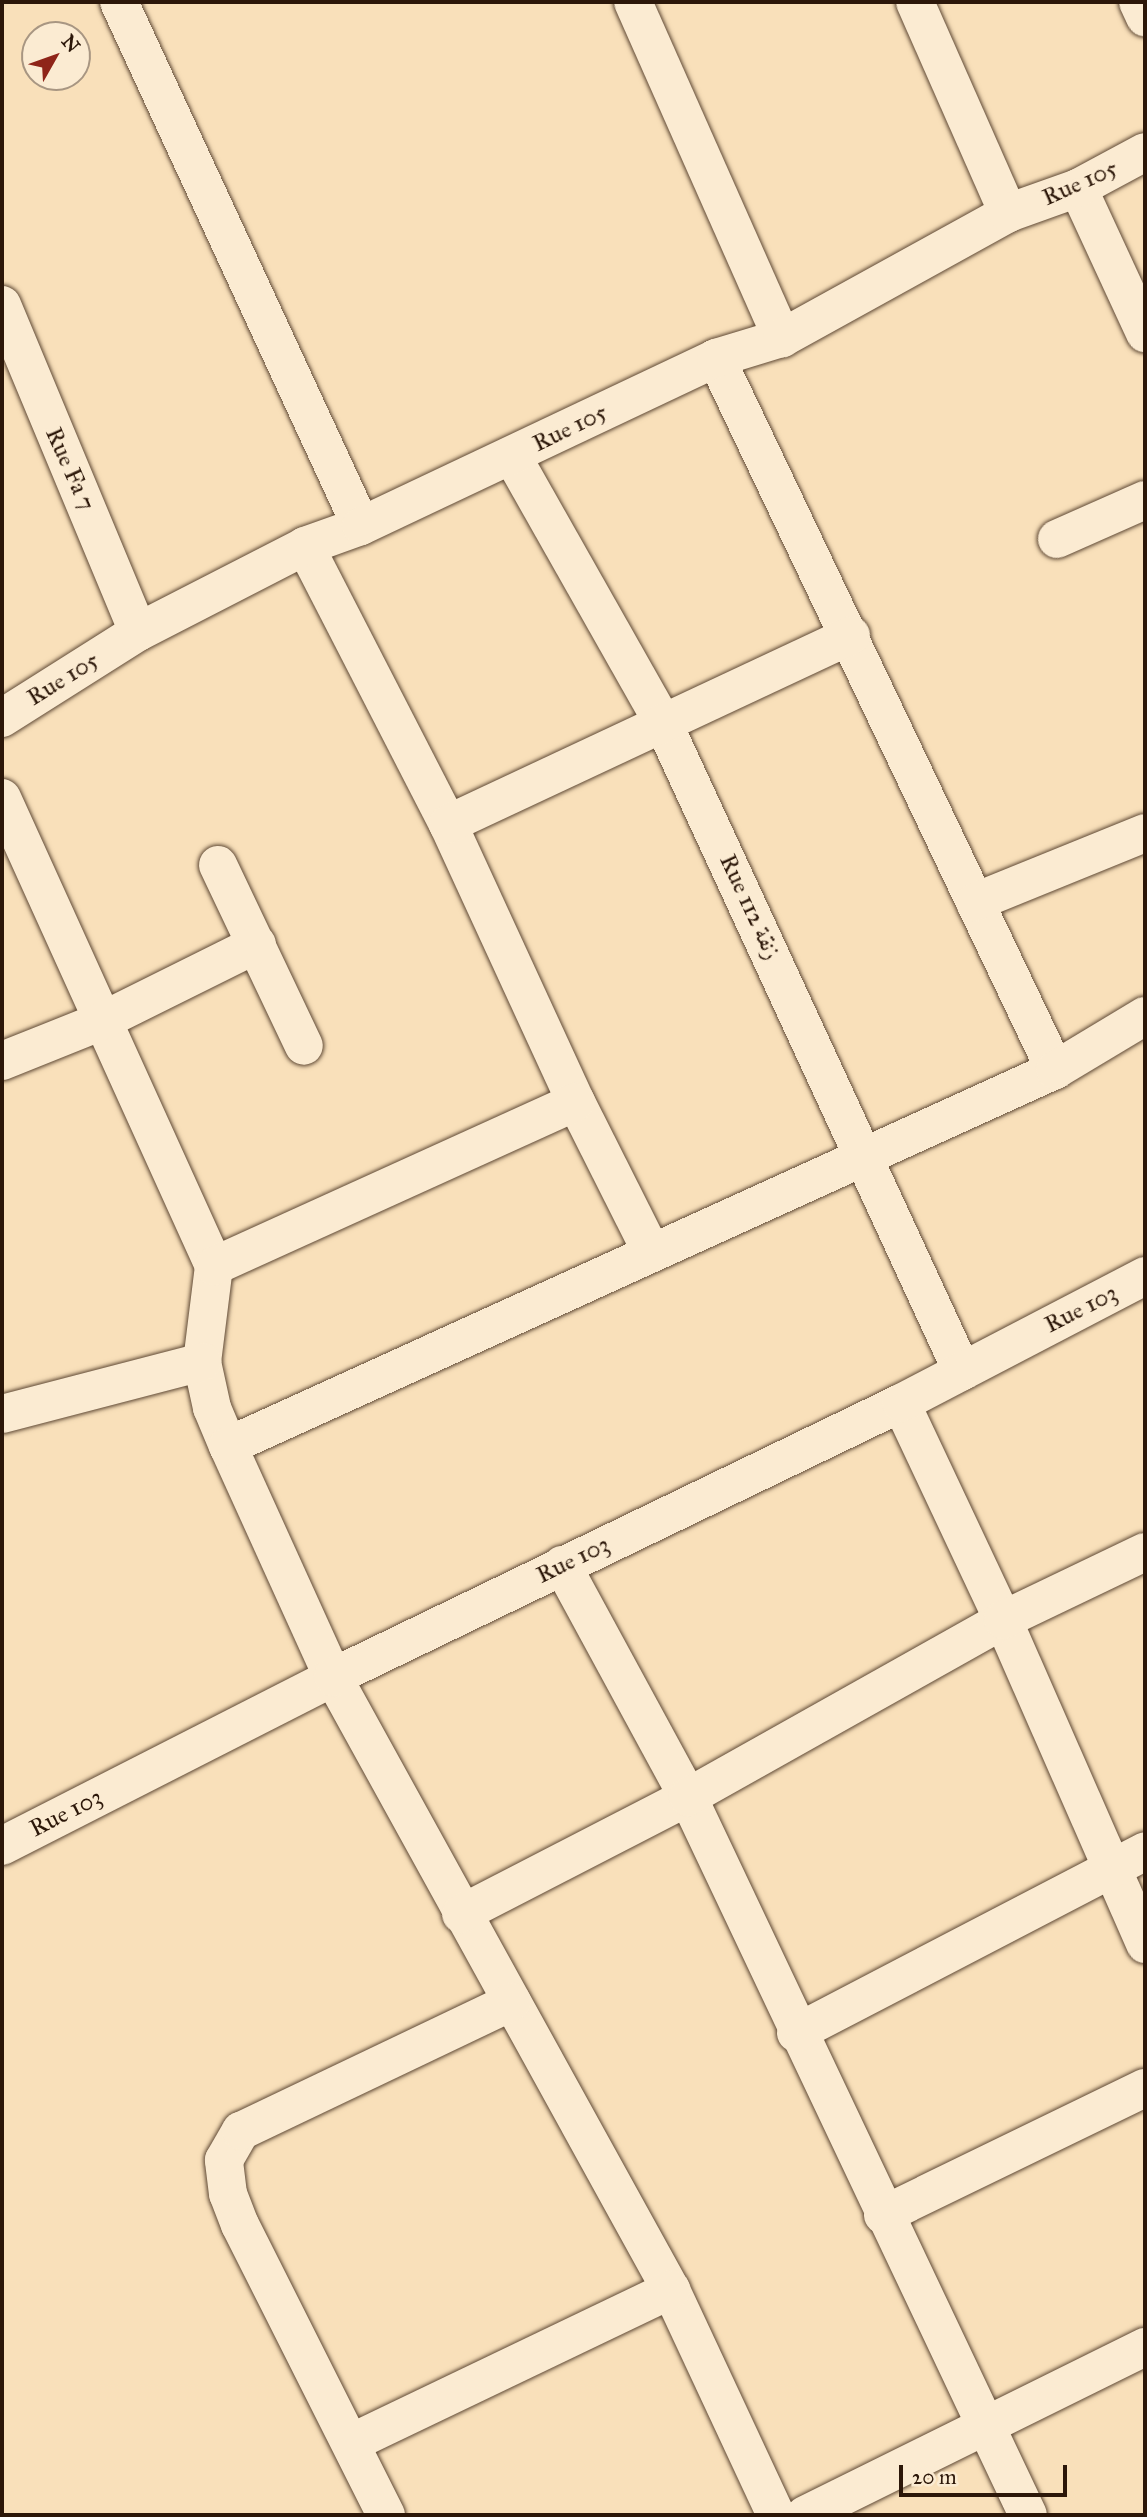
<!DOCTYPE html>
<meta charset="utf-8">
<style>
body{margin:0}
#map{position:relative;width:1147px;height:2517px;overflow:hidden;background:#f9e0ba;font-family:"IM FELL Great Primer",Amiri,serif}
div>[style]{position:absolute}
[style*='--x']{left:calc(var(--x)*1px);top:calc(var(--y)*1px);width:calc(var(--w)*1px);rotate:calc(var(--a)*1deg)}
.roads{filter:drop-shadow(0 0 2px #5f4935) drop-shadow(0 0 2px #5f4935)}
.minor>*{height:38px;margin:-19px;padding:0 19px;transform-origin:19px;border-radius:19px;background:#fbebd2}
span{translate:-50% -50%;white-space:nowrap;text-align:center;line-height:1.15;-webkit-text-stroke:6px #fbebd2;paint-order:stroke}
.street-label{font-size:24px;color:#2c1709}
.frame{position:absolute;inset:0;border:4px solid #2c1709;pointer-events:none}
.north{position:absolute;left:21px;top:21px;width:70px;height:70px;box-sizing:border-box;background:#fbebd2;border:2px solid #a89682;border-radius:50%;rotate:50deg;font-size:19px;font-weight:700;line-height:28px;text-align:center;color:#2c1709}
.north::after{content:'';display:block;margin:auto;width:24px;height:32px;background:#8f2418;clip-path:polygon(50% 0,100% 100%,50% 72%,0 100%)}
.scale{position:absolute;left:899px;top:2465px;width:168px;height:32px;box-sizing:border-box;border:4px solid #2c1709;border-top:0;padding-left:9px;font-size:21px;line-height:24px;white-space:nowrap;color:#2c1709;-webkit-text-stroke:5px #fbebd2;paint-order:stroke}
</style>
<div id="map">
<div class="roads">
<div class="minor">
<i style="--x:119;--y:2;--w:577;--a:65.21"></i>
<i style="--x:633;--y:2;--w:368;--a:66.1"></i>
<i style="--x:915;--y:2;--w:231;--a:66.2"></i>
<i style="--x:1138;--y:2;--w:17;--a:65"></i>
<i style="--x:1078;--y:188;--w:160;--a:65.2"></i>
<i style="--x:2;--y:305;--w:354;--a:67.4"></i>
<i style="--x:716;--y:358;--w:789;--a:64.54"></i>
<i style="--x:512;--y:456;--w:307;--a:60.5"></i>
<i style="--x:663;--y:723;--w:714;--a:65.23"></i>
<i style="--x:1057;--y:539;--w:96;--a:-23.9"></i>
<i style="--x:305;--y:546;--w:313;--a:62.8"></i>
<i style="--x:448;--y:824;--w:306;--a:65.3"></i>
<i style="--x:576;--y:1102;--w:169;--a:63.3"></i>
<i style="--x:2;--y:718;--w:161;--a:-32.3"></i>
<i style="--x:138;--y:632;--w:188;--a:-27.2"></i>
<i style="--x:305;--y:546;--w:59;--a:-19.7"></i>
<i style="--x:361;--y:526;--w:393;--a:-25.3"></i>
<i style="--x:716;--y:358;--w:69;--a:-16.9"></i>
<i style="--x:782;--y:338;--w:258;--a:-28.9"></i>
<i style="--x:1008;--y:213;--w:74;--a:-19.7"></i>
<i style="--x:1078;--y:188;--w:76;--a:-28.2"></i>
<i style="--x:2;--y:798;--w:514;--a:65.63"></i>
<i style="--x:214;--y:1266;--w:97;--a:97.1"></i>
<i style="--x:202;--y:1362;--w:47;--a:77.7"></i>
<i style="--x:212;--y:1408;--w:41;--a:67.2"></i>
<i style="--x:228;--y:1446;--w:254;--a:65.6"></i>
<i style="--x:333;--y:1677;--w:700;--a:61.13"></i>
<i style="--x:671;--y:2290;--w:248;--a:65"></i>
<i style="--x:448;--y:824;--w:445;--a:-25.1"></i>
<i style="--x:218;--y:865;--w:200;--a:64.6"></i>
<i style="--x:975;--y:902;--w:183;--a:-22.1"></i>
<i style="--x:2;--y:1061;--w:108;--a:-21.8"></i>
<i style="--x:102;--y:1021;--w:173;--a:-26.4"></i>
<i style="--x:214;--y:1266;--w:397;--a:-24.4"></i>
<i style="--x:901;--y:1403;--w:240;--a:64.8"></i>
<i style="--x:1003;--y:1620;--w:354;--a:66.3"></i>
<i style="--x:2;--y:1414;--w:207;--a:-14.6"></i>
<i style="--x:228;--y:1446;--w:908;--a:-24.45"></i>
<i style="--x:1055;--y:1070;--w:105;--a:-31"></i>
<i style="--x:562;--y:1565;--w:264;--a:61.5"></i>
<i style="--x:688;--y:1797;--w:794;--a:64.66"></i>
<i style="--x:2;--y:1846;--w:372;--a:-27"></i>
<i style="--x:333;--y:1677;--w:631;--a:-25.75"></i>
<i style="--x:901;--y:1403;--w:275;--a:-27.5"></i>
<i style="--x:461;--y:1914;--w:255;--a:-27.3"></i>
<i style="--x:688;--y:1797;--w:361;--a:-29.3"></i>
<i style="--x:1003;--y:1620;--w:157;--a:-25.6"></i>
<i style="--x:796;--y:2033;--w:394;--a:-27.5"></i>
<i style="--x:883;--y:2215;--w:291;--a:-25.9"></i>
<i style="--x:351;--y:2443;--w:355;--a:-25.6"></i>
<i style="--x:386;--y:2515;--w:325;--a:-116.7"></i>
<i style="--x:240;--y:2225;--w:33;--a:-111"></i>
<i style="--x:228;--y:2194;--w:34;--a:-97"></i>
<i style="--x:224;--y:2160;--w:34;--a:-60"></i>
<i style="--x:241;--y:2131;--w:300;--a:-25.5"></i>
<i style="--x:805;--y:2515;--w:379;--a:-26.3"></i>
</div>
</div>
<div class="street-label">
<span style="left:1080px;top:183px;rotate:-24deg">Rue 105</span>
<span style="left:570px;top:428px;rotate:-26deg">Rue 105</span>
<span style="left:70px;top:469px;rotate:66deg">Rue Fa 7</span>
<span style="left:63px;top:679px;rotate:-32deg">Rue 105</span>
<span style="left:750px;top:907px;rotate:65deg">Rue 112 زنقة</span>
<span style="left:1081px;top:1309px;rotate:-27deg">Rue 103</span>
<span style="left:573px;top:1560px;rotate:-26deg">Rue 103</span>
<span style="left:66px;top:1813px;rotate:-27deg">Rue 103</span>
</div>
<div class="frame"></div>
<div class="north">N</div>
<div class="scale">20 m</div>
</div>
